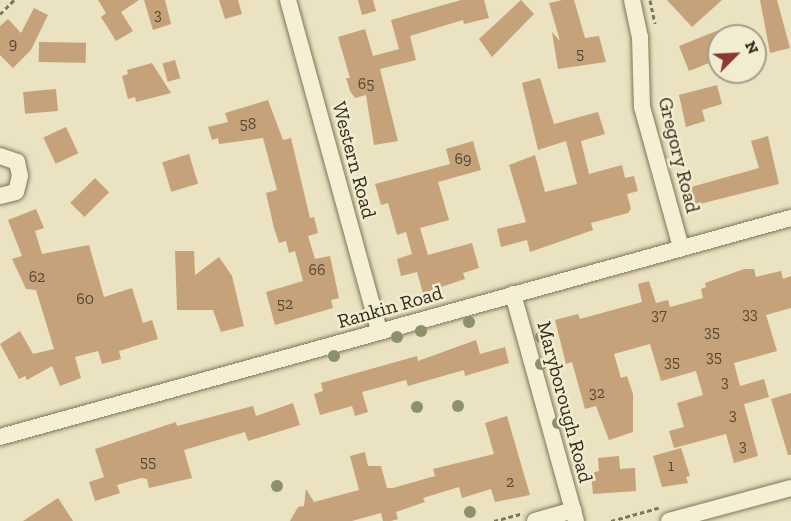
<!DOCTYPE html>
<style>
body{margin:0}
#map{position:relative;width:791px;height:521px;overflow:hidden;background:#eae2c1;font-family:"Zilla Slab",serif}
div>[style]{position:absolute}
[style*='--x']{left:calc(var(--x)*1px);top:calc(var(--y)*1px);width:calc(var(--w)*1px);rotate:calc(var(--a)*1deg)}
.building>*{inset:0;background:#c5a27a;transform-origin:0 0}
.path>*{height:3px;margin-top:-1.5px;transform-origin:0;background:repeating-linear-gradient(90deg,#82745a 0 4.5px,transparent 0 7.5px)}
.roads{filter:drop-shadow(0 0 2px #82745a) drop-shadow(0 0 2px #82745a)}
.minor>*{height:16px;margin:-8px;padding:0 8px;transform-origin:8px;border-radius:8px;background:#f5efd3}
.trees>*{width:12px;height:12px;margin:-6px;border-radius:50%;background:#8c906b}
span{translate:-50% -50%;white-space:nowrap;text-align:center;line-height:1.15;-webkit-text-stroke:5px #f2ecd0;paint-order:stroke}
.number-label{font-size:16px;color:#574834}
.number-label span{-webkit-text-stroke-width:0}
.street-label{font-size:20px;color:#322a1d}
.north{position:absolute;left:707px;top:24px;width:60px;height:60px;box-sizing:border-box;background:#f2ecd0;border:2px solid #a59e88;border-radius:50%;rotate:66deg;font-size:16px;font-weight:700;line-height:24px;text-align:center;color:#322a1d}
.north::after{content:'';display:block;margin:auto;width:21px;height:27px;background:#8c392f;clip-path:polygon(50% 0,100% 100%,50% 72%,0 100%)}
</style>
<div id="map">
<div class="building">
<i style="clip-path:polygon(98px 0,139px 0,121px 12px,133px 31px,116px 41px,101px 17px,106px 13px)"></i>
<i style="clip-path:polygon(144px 0,165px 0,171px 24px,153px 30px)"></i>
<i style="clip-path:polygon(219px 0,238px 0,242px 14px,225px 19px)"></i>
<i style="clip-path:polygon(358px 0,373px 0,376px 11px,362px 15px)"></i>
<i style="clip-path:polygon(461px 0,484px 0,489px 18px,464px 24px,463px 20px,410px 36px,416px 60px,380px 69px,398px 141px,374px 145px,366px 95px,355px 98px,350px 91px,346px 78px,350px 78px,338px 37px,365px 29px,373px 56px,399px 49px,391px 20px)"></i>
<i style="clip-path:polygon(521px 0,534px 14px,492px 57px,479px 39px)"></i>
<i style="clip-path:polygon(562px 0,574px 0,585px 38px,599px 36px,606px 62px,558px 69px,552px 32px,560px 41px,549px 3px)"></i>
<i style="clip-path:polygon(667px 0,722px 0,692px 27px)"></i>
<i style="clip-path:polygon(760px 0,777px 0,790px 48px,770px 53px)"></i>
<i style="clip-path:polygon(34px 8px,48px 15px,31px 50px,13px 68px,0 55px,0 26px,8px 19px,21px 33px)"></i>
<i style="clip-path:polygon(719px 30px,719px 59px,689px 71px,679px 46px)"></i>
<i style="left:39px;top:42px;width:47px;height:20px;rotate:1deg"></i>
<i style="left:175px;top:60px;width:19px;height:13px;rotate:74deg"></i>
<i style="clip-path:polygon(152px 63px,171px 93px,136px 102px,135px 97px,128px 99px,122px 76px,128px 74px,127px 70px)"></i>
<i style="clip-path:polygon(540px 78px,554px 124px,598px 112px,605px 134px,581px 141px,589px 174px,622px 165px,625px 178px,634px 176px,638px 191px,627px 194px,631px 209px,628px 213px,591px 223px,593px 230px,530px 252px,527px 240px,501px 247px,497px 229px,526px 222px,509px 165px,535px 155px,545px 192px,577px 184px,566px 141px,538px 150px,522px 83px)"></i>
<i style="clip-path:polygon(717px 85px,722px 104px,702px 110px,705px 121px,686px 127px,679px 95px)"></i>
<i style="left:56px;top:89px;width:22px;height:33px;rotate:85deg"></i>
<i style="clip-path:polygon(268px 100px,283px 140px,291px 138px,310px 218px,314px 217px,318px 233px,308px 236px,315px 259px,330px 256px,339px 298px,331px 300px,333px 308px,275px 325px,266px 292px,303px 281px,295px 251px,289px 253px,286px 241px,279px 243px,274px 228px,266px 193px,277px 190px,263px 138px,219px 144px,218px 138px,212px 140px,208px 127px,228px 122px,225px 113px)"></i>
<i style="left:66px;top:127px;width:29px;height:25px;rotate:65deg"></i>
<i style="clip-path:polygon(768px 136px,779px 184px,696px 205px,691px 187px,759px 168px,751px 141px)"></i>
<i style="clip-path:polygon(473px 141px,481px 170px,438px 182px,449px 220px,420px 228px,428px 255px,472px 243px,479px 268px,463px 273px,465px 279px,423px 293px,417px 272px,401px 276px,397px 259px,412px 254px,406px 232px,397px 235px,388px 203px,381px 205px,375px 184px,450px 164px,446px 149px)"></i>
<i style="left:189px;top:154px;width:31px;height:28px;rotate:73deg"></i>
<i style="left:95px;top:178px;width:20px;height:35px;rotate:45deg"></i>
<i style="clip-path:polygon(36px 209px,44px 228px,35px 231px,42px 254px,89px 245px,104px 297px,132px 288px,143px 323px,152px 320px,158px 339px,119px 351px,121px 359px,102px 364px,98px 351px,75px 357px,81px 378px,60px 386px,52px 366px,27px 380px,25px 376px,19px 379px,0 344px,20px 331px,33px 354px,54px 349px,36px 290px,26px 289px,12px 259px,22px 256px,8px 220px)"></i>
<i style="clip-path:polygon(175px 251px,194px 251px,195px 275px,219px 257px,232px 276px,244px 326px,221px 332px,213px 310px,177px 310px)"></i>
<i style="clip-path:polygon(744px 269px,754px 269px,756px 277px,781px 271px,783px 279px,791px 276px,791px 308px,766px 315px,777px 351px,734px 363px,740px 386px,764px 379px,769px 397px,744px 404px,758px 456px,734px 463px,726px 434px,674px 448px,669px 431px,684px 427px,677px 403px,703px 395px,696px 371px,661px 381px,650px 344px,614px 354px,621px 378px,627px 376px,633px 394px,633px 432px,609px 440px,596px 406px,585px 409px,572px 362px,566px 364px,555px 320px,578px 314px,580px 319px,642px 302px,638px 284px,649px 281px,656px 303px,668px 300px,670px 307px,703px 298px,701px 289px,706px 287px,705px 283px)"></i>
<i style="clip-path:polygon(476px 340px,480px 354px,505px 347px,509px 363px,465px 376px,464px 370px,408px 386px,406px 380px,362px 392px,368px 412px,355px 416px,352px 406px,320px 415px,314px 394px,323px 391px,321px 383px,417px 356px,418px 361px)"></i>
<i style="clip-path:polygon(791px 393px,791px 455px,788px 455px,771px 399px)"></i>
<i style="clip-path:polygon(293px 403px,300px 425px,248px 441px,245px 432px,184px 450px,192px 478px,149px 488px,147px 479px,141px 478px,117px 485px,120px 493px,95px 501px,89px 482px,104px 477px,95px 449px,176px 422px,177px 426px,253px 406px,256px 416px)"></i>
<i style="clip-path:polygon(507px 416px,530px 495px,495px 502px,491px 489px,462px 498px,459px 487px,423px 498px,425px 502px,396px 512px,398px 519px,391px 521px,383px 521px,381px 513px,352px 521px,290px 521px,298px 507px,304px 506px,306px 489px,314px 502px,359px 490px,350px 456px,365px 452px,368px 466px,381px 466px,387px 488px,393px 488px,435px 476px,433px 469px,494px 454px,485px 423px)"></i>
<i style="clip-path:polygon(681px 448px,690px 476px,686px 477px,688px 483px,662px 487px,653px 456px)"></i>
<i style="clip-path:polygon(619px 456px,620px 469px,635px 468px,636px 491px,593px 494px,591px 473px,599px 471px,598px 458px)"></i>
<i style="clip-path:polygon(58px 498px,73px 521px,23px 521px)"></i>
</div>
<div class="path">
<i style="--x:650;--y:0;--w:24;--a:78"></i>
<i style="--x:0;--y:14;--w:20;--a:-45"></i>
<i style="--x:494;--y:521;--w:30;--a:-15"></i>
<i style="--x:611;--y:521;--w:52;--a:-15.6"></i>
</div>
<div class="roads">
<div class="minor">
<i style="--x:288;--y:0;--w:343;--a:74.6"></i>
<i style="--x:632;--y:0;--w:38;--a:78"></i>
<i style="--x:640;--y:37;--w:70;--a:88.4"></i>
<i style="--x:642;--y:107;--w:146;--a:74.5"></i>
<i style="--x:0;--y:156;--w:18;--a:19"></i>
<i style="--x:17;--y:162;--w:14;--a:78"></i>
<i style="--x:20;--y:176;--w:16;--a:104"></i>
<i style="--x:16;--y:192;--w:16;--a:166"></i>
<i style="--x:513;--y:294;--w:236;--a:74.5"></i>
<i style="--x:0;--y:437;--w:821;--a:-15.48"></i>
<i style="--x:535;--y:521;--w:40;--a:-16"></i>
<i style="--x:669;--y:521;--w:126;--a:-15.1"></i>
</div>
</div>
<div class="trees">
<i style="left:469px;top:322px"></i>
<i style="left:421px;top:331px"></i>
<i style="left:397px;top:337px"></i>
<i style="left:541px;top:337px"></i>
<i style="left:334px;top:356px"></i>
<i style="left:541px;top:364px"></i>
<i style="left:458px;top:406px"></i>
<i style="left:417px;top:407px"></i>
<i style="left:558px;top:423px"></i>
<i style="left:277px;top:486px"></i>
<i style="left:470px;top:512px"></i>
</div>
<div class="number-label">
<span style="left:158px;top:15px">3</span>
<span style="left:13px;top:44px">9</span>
<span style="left:580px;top:54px">5</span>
<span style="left:366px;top:84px">65</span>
<span style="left:248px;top:124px">58</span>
<span style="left:463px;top:159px">69</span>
<span style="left:317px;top:270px">66</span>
<span style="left:37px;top:277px">62</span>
<span style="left:85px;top:299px">60</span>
<span style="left:285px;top:304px">52</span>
<span style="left:750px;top:314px">33</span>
<span style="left:659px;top:315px">37</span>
<span style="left:712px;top:332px">35</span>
<span style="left:714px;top:357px">35</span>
<span style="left:672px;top:362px">35</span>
<span style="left:725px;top:382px">3</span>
<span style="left:597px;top:393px">32</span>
<span style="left:733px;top:415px">3</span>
<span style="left:743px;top:446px">3</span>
<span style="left:148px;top:462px">55</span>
<span style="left:671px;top:466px">1</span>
<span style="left:510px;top:482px">2</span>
</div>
<div class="street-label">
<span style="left:679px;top:155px;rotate:76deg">Gregory Road</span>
<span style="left:354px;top:160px;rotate:75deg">Western Road</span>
<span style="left:390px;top:307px;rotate:-16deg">Rankin Road</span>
<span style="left:565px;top:402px;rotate:75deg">Maryborough Road</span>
</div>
<div class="north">N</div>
</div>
